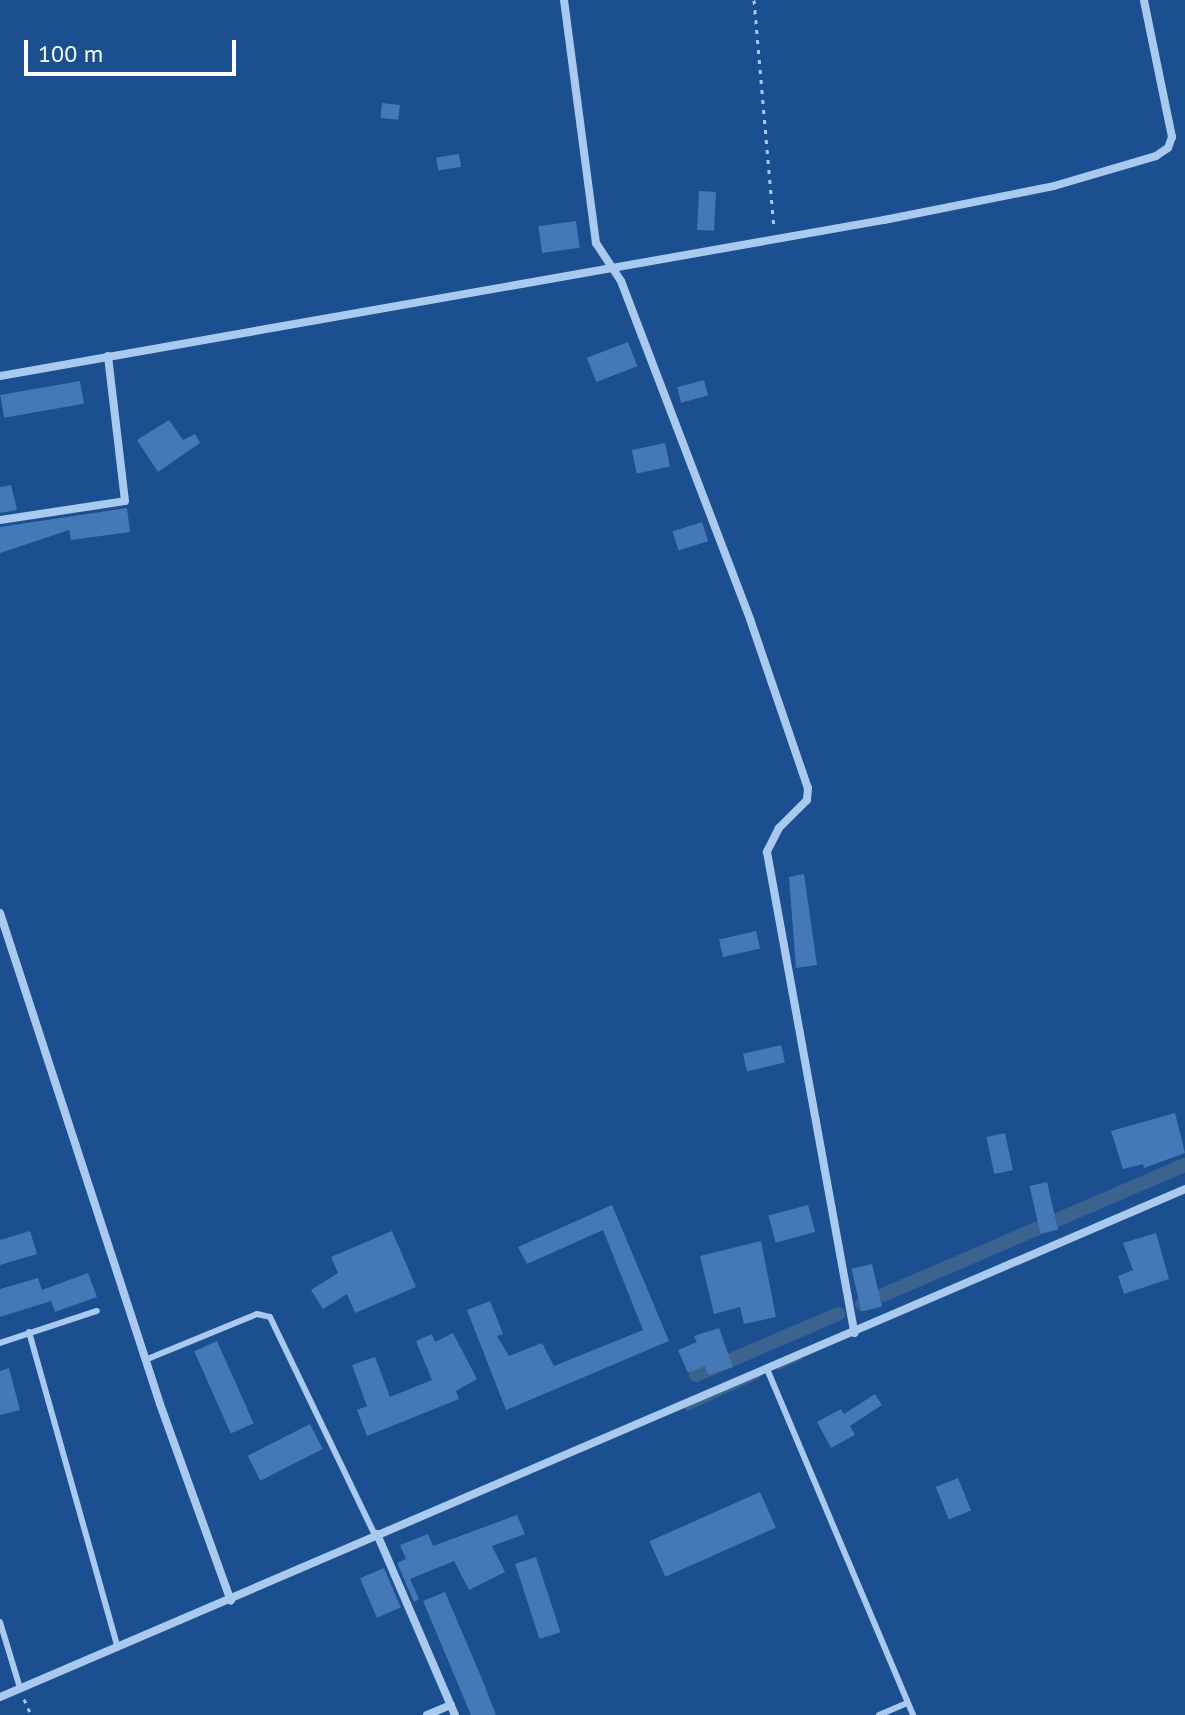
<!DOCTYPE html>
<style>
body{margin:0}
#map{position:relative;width:1185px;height:1715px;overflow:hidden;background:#1b4f8f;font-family:"PT Sans",sans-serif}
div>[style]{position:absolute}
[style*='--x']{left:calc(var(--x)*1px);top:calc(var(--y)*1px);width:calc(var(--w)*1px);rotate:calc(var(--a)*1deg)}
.stream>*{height:4px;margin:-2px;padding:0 2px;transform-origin:2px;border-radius:2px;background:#3c6290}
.canal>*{height:14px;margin:-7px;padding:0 7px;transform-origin:7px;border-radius:7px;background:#3c6290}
.building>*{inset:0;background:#4478b7;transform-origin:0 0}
.path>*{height:3px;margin-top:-1.5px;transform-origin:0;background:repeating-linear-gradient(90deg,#a9c9ee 0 4px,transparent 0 10px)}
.lane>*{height:6px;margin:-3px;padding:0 3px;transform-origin:3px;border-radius:3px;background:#a9c9ee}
.street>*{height:8px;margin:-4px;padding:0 4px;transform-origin:4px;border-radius:4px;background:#a9c9ee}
span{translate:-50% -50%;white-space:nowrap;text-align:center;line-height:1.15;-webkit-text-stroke:8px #1b4f8f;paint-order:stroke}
.scale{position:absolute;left:24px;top:40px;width:212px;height:36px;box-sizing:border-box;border:4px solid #fff;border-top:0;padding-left:10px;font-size:24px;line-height:28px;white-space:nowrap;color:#fff;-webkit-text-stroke:6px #1b4f8f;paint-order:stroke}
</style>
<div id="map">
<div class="stream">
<i style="--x:779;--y:1368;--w:23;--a:-25"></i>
<i style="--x:687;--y:1409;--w:78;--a:-24.3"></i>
</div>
<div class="canal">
<i style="--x:862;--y:1304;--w:352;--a:-23.3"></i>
<i style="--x:696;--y:1375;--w:155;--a:-23.2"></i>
</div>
<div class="building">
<i style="left:382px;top:103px;width:18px;height:15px;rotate:6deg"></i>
<i style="left:459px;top:154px;width:13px;height:23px;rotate:81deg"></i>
<i style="left:699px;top:191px;width:17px;height:39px;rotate:3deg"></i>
<i style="left:576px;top:221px;width:27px;height:38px;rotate:82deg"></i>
<i style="left:628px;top:342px;width:26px;height:44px;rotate:69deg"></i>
<i style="left:704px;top:380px;width:16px;height:28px;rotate:75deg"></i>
<i style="left:80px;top:381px;width:23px;height:81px;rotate:80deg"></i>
<i style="clip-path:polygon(169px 420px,183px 440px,195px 434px,200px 443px,158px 472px,137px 440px)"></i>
<i style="left:665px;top:443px;width:24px;height:34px;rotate:78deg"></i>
<i style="clip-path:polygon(11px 485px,17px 510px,0 513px,0 487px)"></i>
<i style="clip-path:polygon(127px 508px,130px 532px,71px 540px,69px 530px,0 553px,0 527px)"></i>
<i style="left:702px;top:522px;width:20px;height:31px;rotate:72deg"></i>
<i style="clip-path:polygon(804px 874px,817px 965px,796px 968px,789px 877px)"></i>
<i style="left:756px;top:931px;width:18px;height:38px;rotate:77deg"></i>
<i style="left:781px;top:1045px;width:18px;height:39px;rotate:77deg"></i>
<i style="clip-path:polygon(1175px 1113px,1185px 1153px,1144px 1168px,1143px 1164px,1123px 1169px,1111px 1131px)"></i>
<i style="left:1005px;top:1133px;width:38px;height:19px;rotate:78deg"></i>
<i style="left:1047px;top:1182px;width:49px;height:18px;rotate:77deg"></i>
<i style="clip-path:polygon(612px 1205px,669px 1341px,506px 1410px,467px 1310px,490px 1301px,503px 1334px,497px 1336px,509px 1356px,542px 1343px,554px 1366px,643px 1330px,603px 1230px,527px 1264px,518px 1247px)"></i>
<i style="left:808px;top:1205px;width:28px;height:41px;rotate:75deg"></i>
<i style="clip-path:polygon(30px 1231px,37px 1254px,0 1265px,0 1240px)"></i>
<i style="clip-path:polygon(392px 1231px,416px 1287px,355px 1313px,347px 1294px,323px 1309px,311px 1290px,338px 1273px,331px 1257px)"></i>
<i style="clip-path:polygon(1156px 1233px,1169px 1279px,1124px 1294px,1118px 1276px,1133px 1270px,1123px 1243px)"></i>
<i style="clip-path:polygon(761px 1241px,776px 1317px,744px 1324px,740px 1307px,714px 1314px,700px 1256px)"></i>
<i style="left:872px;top:1264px;width:44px;height:21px;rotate:77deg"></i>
<i style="clip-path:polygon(88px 1273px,97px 1297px,55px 1312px,51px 1301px,0 1317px,0 1289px,38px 1278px,42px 1290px)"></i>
<i style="clip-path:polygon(719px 1328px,733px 1367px,708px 1375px,705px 1366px,688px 1373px,678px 1350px,697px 1342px,694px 1336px)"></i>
<i style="clip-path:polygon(453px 1333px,477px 1379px,456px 1391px,459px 1399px,367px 1436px,357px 1410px,367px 1406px,352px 1365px,375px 1357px,390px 1397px,432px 1380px,416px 1341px,432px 1334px,435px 1342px)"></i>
<i style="left:217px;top:1341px;width:90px;height:25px;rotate:66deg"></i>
<i style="clip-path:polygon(9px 1368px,20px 1410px,0 1415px,0 1371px)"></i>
<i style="clip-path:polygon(875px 1394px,882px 1405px,850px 1426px,855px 1435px,831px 1448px,817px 1422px,841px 1409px,844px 1414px)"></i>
<i style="left:310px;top:1424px;width:28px;height:70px;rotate:63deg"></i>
<i style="left:958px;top:1478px;width:35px;height:24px;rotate:68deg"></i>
<i style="left:760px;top:1492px;width:39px;height:121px;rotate:66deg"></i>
<i style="clip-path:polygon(517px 1515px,525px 1534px,492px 1546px,505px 1572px,469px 1590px,454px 1561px,410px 1579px,419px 1599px,414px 1602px,397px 1563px,406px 1559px,400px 1545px,428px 1534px,433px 1546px)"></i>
<i style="left:536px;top:1557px;width:79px;height:22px;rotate:72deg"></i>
<i style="left:384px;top:1568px;width:43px;height:26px;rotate:67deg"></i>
<i style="clip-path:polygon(445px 1592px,482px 1679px,496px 1715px,471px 1715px,423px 1601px)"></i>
</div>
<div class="path">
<i style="--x:754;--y:0;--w:230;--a:85"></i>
<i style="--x:24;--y:1699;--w:17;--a:66"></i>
</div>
<div class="lane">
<i style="--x:29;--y:1332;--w:328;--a:74.3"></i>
<i style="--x:0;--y:1343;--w:102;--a:-18.3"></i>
<i style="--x:145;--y:1360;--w:121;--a:-22.3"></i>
<i style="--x:257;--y:1314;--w:13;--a:13"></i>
<i style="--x:270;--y:1317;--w:242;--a:64.3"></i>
<i style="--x:767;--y:1369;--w:376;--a:67.1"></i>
<i style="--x:0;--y:1622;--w:69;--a:73.1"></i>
<i style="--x:879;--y:1715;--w:30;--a:-23"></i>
</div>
<div class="street">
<i style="--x:564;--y:0;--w:245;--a:82.5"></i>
<i style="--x:596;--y:243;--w:45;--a:56.7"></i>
<i style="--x:621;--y:281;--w:362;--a:69.1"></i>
<i style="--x:750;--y:619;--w:179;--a:71.1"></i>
<i style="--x:808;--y:788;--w:12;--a:95"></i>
<i style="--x:807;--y:800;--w:40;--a:135"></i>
<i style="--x:779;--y:828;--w:27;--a:117"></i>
<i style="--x:767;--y:852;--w:489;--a:79.7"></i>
<i style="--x:0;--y:376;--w:898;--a:-10.01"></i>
<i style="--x:884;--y:220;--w:173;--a:-11.3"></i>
<i style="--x:1054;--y:186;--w:106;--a:-16.4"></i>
<i style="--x:1156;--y:156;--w:14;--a:-34"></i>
<i style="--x:1168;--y:148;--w:12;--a:-70"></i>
<i style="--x:1172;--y:137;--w:140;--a:-101.6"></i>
<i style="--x:0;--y:520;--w:126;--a:-8.6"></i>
<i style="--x:125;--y:501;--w:146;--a:-96.7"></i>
<i style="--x:0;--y:913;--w:516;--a:71.95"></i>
<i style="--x:160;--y:1404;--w:209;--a:70.2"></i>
<i style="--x:377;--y:1534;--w:197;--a:66.7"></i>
<i style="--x:0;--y:1697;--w:1289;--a:-23.2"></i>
<i style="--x:427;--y:1715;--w:26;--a:-23"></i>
</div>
<div class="scale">100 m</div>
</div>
